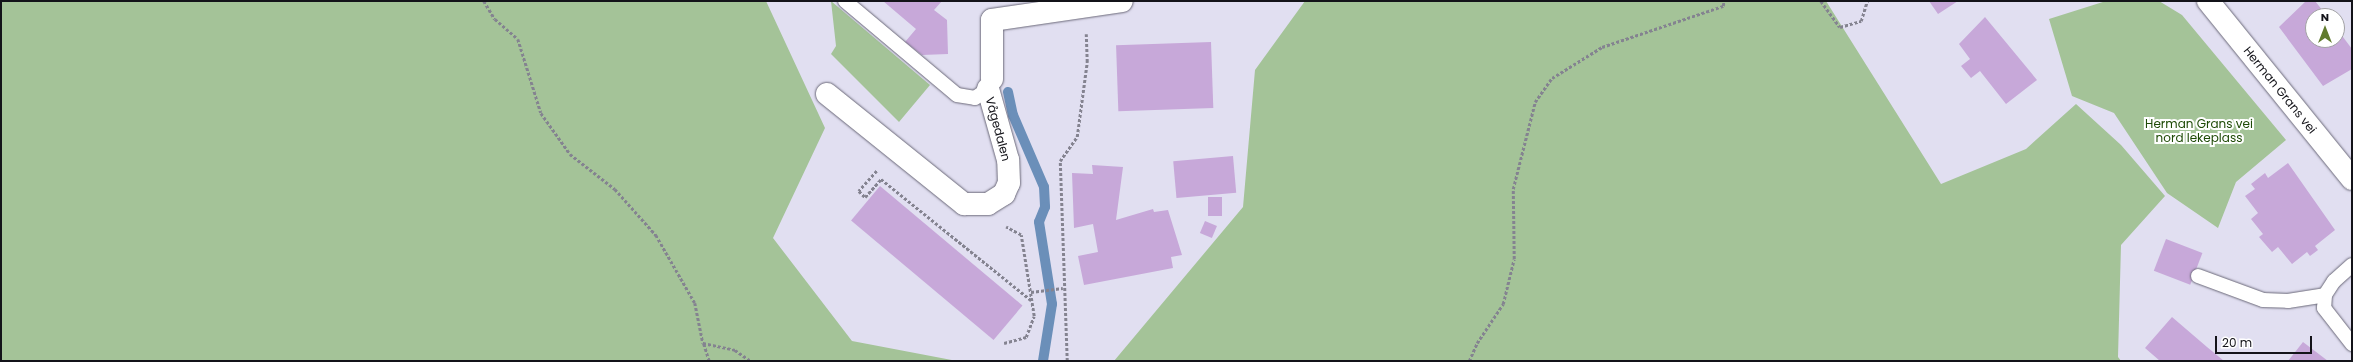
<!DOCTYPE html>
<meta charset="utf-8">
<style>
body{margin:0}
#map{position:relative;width:2353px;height:362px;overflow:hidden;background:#e1dff1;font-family:Poppins,sans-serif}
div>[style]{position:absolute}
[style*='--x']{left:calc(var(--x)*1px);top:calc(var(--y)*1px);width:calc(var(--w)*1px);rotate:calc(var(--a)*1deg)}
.green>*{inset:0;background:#a4c398}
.stream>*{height:10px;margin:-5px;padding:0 5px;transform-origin:5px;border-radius:5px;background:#6b8fb9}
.building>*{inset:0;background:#c7a8d9;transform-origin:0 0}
.path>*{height:2.5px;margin-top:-1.25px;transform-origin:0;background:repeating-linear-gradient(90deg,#848390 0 3px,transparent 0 5px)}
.roads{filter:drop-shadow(0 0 1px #6b6979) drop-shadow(0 0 1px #6b6979)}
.lane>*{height:14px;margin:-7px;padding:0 7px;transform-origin:7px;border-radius:7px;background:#fff}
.street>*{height:22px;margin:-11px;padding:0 11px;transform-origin:11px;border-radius:11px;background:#fff}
span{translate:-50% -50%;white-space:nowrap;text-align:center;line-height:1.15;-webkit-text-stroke:4px #fff;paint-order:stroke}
.street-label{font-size:12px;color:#131319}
.park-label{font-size:12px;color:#1e4a06}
.frame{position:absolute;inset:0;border:2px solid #131319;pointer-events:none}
.north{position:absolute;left:2305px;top:8px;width:40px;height:40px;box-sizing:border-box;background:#fff;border:1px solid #a1a1a3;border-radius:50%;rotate:0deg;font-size:11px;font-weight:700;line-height:16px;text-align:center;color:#131319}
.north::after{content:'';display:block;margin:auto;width:14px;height:18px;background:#617b2e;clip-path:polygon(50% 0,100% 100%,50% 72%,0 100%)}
.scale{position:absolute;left:2215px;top:336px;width:97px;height:18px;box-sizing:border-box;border:2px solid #131319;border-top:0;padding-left:5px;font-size:12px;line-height:14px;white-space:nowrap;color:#131319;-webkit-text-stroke:3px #fff;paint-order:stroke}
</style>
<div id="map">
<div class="green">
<i style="clip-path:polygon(1px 1px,766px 1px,825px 128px,773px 238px,852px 341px,957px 361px,1px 361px)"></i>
<i style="clip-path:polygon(831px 1px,930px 85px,899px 122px,831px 54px,836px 46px)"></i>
<i style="clip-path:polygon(1305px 1px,1826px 1px,1941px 184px,2026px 149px,2076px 104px,2121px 145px,2165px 196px,2121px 245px,2118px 357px,2121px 361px,1114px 361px,1243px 207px,1255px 70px)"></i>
<i style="clip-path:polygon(2106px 1px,2159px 1px,2182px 15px,2286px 140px,2236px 182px,2218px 228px,2167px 193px,2114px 113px,2072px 96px,2049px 19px)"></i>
</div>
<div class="stream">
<i style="--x:1008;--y:92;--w:24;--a:78"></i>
<i style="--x:1013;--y:115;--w:78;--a:66.7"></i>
<i style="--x:1044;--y:187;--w:20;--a:87"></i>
<i style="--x:1045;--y:207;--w:16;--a:112"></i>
<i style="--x:1039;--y:222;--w:83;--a:81"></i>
<i style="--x:1052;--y:304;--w:58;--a:99"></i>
</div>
<div class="building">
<i style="clip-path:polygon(883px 1px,942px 1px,934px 10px,947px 20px,948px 54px,922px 55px,905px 42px,916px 29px)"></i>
<i style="clip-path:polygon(1929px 1px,1958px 1px,1938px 14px)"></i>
<i style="clip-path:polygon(2306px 1px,2315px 1px,2327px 16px,2313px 16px,2313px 40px,2337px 40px,2337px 29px,2352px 49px,2352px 69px,2323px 86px,2279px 27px)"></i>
<i style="clip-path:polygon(1985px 17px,2037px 80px,2006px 104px,1980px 71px,1971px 78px,1961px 66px,1970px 59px,1959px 44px)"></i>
<i style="left:1211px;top:42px;width:66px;height:95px;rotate:88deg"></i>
<i style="left:1233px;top:156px;width:37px;height:60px;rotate:85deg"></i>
<i style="clip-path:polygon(2288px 163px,2335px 230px,2315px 246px,2318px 250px,2310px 256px,2307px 252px,2292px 264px,2278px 247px,2272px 252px,2259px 237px,2263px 234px,2251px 219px,2258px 213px,2245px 196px,2255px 189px,2251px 184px,2265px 173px,2268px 178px)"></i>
<i style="clip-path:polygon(1092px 165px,1123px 167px,1116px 220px,1153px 209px,1154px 212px,1168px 210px,1182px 255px,1171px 257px,1173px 268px,1084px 285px,1078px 256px,1098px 252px,1093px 224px,1074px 228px,1072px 173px,1093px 174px)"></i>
<i style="left:880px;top:186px;width:186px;height:45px;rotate:40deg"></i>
<i style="left:1208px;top:197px;width:14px;height:19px"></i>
<i style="left:1205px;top:221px;width:13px;height:13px;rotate:23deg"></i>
<i style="left:2166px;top:239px;width:39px;height:34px;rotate:21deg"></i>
<i style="clip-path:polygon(2172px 317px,2207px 347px,2224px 361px,2160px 361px,2145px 348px)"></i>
<i style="clip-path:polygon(2303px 342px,2328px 361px,2288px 361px)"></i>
</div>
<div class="path">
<i style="--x:484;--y:1;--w:21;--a:59"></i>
<i style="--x:495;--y:19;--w:30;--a:41"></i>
<i style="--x:518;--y:39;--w:77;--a:72.7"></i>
<i style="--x:541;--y:113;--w:50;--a:54.7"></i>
<i style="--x:570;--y:154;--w:57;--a:37.9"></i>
<i style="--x:615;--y:189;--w:62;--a:48.3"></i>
<i style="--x:656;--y:235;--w:78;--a:60.2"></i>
<i style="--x:695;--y:303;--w:41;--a:78.7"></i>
<i style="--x:1821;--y:1;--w:32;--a:54"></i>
<i style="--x:1840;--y:27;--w:22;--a:-16"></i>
<i style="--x:1861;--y:21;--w:21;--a:-73"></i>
<i style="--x:877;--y:171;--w:27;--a:132"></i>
<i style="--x:859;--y:191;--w:8;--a:45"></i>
<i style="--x:865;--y:197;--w:24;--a:-48"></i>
<i style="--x:881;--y:179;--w:194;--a:38.9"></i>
<i style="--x:1031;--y:292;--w:32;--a:-7"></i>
<i style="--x:1004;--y:343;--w:23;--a:-15"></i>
<i style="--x:1026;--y:337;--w:22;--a:-69"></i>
<i style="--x:1034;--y:316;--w:82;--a:-99.1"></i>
<i style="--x:1021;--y:235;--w:17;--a:-152"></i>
<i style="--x:709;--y:361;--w:19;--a:-108"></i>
<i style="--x:703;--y:343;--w:33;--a:12"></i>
<i style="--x:735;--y:350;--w:19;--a:35"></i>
<i style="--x:1067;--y:361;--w:200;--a:-92"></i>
<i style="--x:1060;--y:161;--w:29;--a:-55"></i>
<i style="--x:1077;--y:137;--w:76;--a:-82.4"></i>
<i style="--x:1087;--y:62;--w:28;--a:-92"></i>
<i style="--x:1469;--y:361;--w:20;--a:-66"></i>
<i style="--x:1477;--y:343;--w:47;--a:-56.3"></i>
<i style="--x:1503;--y:304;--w:46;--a:-76.3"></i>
<i style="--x:1514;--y:259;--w:70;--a:-90.8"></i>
<i style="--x:1513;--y:189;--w:90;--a:-75.8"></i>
<i style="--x:1535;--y:102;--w:29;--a:-55"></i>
<i style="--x:1552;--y:78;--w:59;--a:-31.8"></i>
<i style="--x:1602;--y:47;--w:128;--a:-18.7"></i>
<i style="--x:1723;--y:6;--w:5;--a:-79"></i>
</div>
<div class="roads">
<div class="lane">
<i style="--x:845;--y:1;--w:146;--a:40"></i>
<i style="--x:957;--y:95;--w:18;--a:9"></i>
<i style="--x:975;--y:98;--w:16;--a:-35"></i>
<i style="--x:988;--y:89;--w:6;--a:-72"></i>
<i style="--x:2352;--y:265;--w:24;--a:138"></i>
<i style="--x:2334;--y:281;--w:17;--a:123"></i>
<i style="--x:2325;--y:295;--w:13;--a:94"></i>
<i style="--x:2324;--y:308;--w:46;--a:52.1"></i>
<i style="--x:2198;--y:276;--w:69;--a:20.3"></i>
<i style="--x:2263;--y:300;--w:25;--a:2"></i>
<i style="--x:2288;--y:301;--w:37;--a:-9"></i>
</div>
<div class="street">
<i style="--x:2208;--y:1;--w:229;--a:51"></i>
<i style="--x:992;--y:79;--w:59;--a:-90"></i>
<i style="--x:992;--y:20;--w:131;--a:-8.3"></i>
<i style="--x:827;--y:94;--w:176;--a:38.8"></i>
<i style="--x:964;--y:204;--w:24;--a:0"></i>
<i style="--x:988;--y:204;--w:19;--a:-32"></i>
<i style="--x:1004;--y:194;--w:12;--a:-66"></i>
<i style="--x:1009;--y:183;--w:23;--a:-92"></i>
<i style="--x:1008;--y:160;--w:74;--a:-105.7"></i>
</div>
</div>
<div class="street-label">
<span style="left:2280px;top:90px;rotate:51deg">Herman Grans vei</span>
<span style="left:998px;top:129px;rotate:75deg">Vågedalen</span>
</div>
<div class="park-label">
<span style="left:2199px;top:131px">Herman Grans vei<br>nord lekeplass</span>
</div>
<div class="frame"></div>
<div class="north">N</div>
<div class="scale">20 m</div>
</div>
